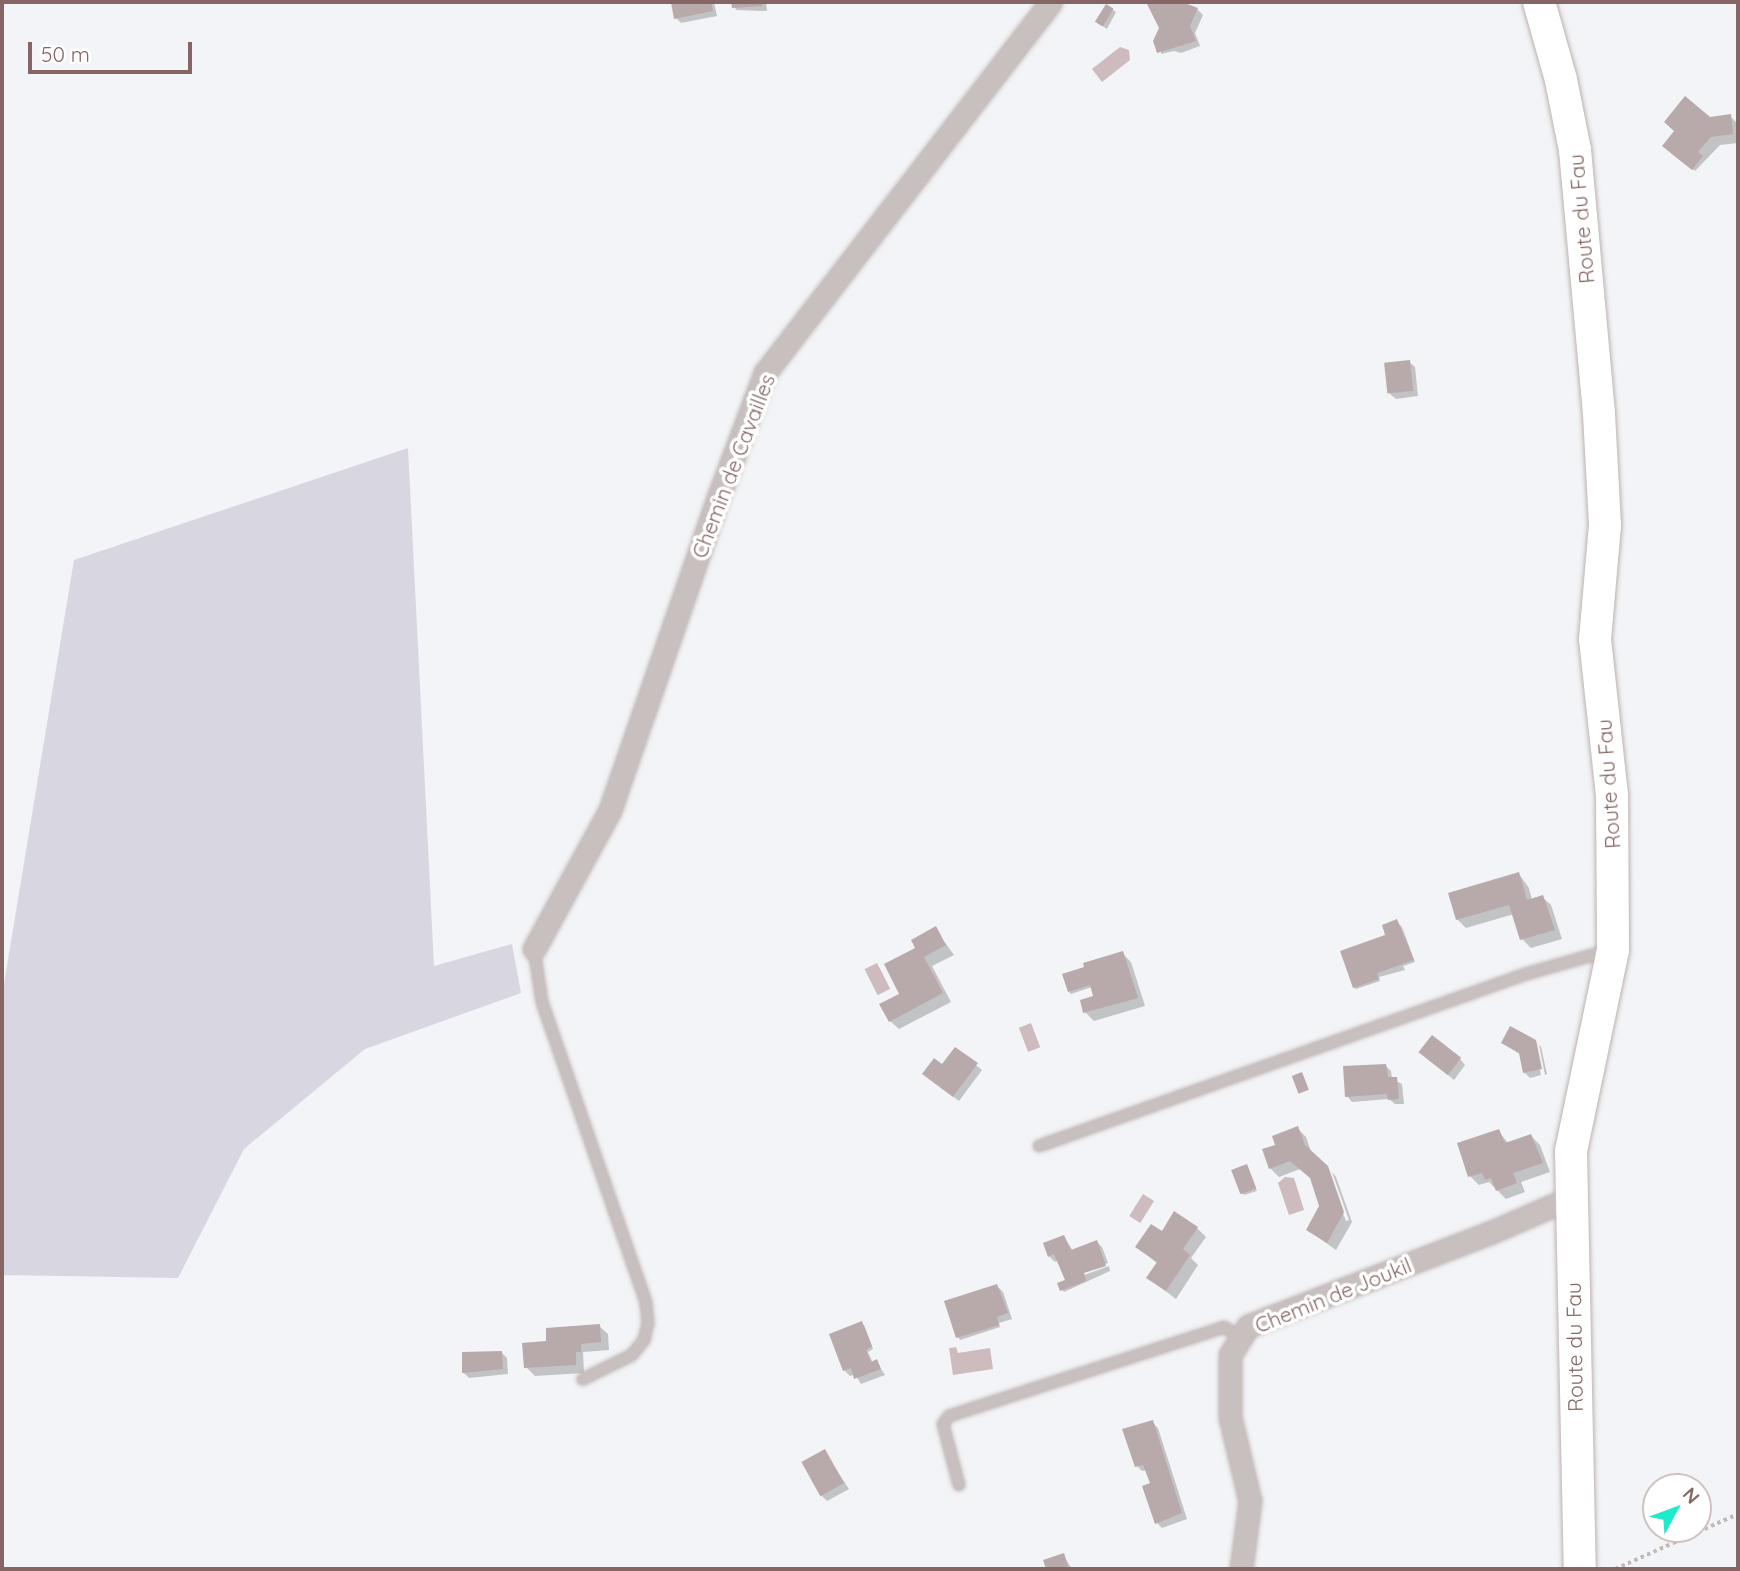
<!DOCTYPE html>
<style>
body{margin:0}
#map{position:relative;width:1740px;height:1571px;overflow:hidden;background:#f3f4f7;font-family:Quicksand,sans-serif}
div>[style]{position:absolute}
[style*='--x']{left:calc(var(--x)*1px);top:calc(var(--y)*1px);width:calc(var(--w)*1px);rotate:calc(var(--a)*1deg)}
.green>*{inset:0;background:#d8d7e1}
.water>*{inset:0;background:#cdbbbe;transform-origin:0 0}
.shadow>*{inset:0;background:#0003}
.building>*{inset:0;background:#b8a9aa;transform-origin:0 0}
.path>*{height:3.5px;margin-top:-1.75px;transform-origin:0;background:repeating-linear-gradient(90deg,#bfbab9 0 3.5px,transparent 0 7px)}
.roads{filter:drop-shadow(0 0 2px #bdb2b1) drop-shadow(0 0 2px #bdb2b1)}
.lane>*{height:10px;margin:-5px;padding:0 5px;transform-origin:5px;border-radius:5px;background:#c8c0bf}
.street>*{height:21px;margin:-10.5px;padding:0 10.5px;transform-origin:10.5px;border-radius:10.5px;background:#c8c0bf}
.secondary>*{height:32px;margin:-16px;padding:0 16px;transform-origin:16px;border-radius:16px;background:#fff}
span{translate:-50% -50%;white-space:nowrap;text-align:center;line-height:1.15;-webkit-text-stroke:7px #fff;paint-order:stroke}
.street-label{font-size:21px;color:#866664}
.frame{position:absolute;inset:0;border:4px solid #866664;pointer-events:none}
.north{position:absolute;left:1642px;top:1473px;width:70px;height:70px;box-sizing:border-box;background:#fff;border:2px solid #cfc2c1;border-radius:50%;rotate:49deg;font-size:19px;font-weight:700;line-height:28px;text-align:center;color:#866664}
.north::after{content:'';display:block;margin:auto;width:24px;height:32px;background:#1eebcb;clip-path:polygon(50% 0,100% 100%,50% 72%,0 100%)}
.scale{position:absolute;left:28px;top:42px;width:164px;height:32px;box-sizing:border-box;border:4px solid #866664;border-top:0;padding-left:9px;font-size:21px;line-height:24px;white-space:nowrap;color:#866664;-webkit-text-stroke:5px #fff;paint-order:stroke}
</style>
<div id="map">
<div class="green">
<i style="clip-path:polygon(408px 448px,434px 966px,512px 944px,521px 993px,365px 1049px,244px 1149px,178px 1278px,2px 1275px,2px 996px,74px 560px)"></i>
</div>
<div class="water">
<i style="clip-path:polygon(1120px 47px,1129px 50px,1130px 60px,1102px 82px,1092px 69px)"></i>
<i style="left:877px;top:963px;width:29px;height:14px;rotate:63deg"></i>
<i style="left:1031px;top:1023px;width:26px;height:13px;rotate:69deg"></i>
<i style="clip-path:polygon(1285px 1177px,1294px 1178px,1304px 1210px,1289px 1215px,1278px 1183px)"></i>
<i style="left:1143px;top:1194px;width:13px;height:26px;rotate:32deg"></i>
<i style="clip-path:polygon(956px 1347px,958px 1353px,990px 1348px,993px 1369px,953px 1375px,949px 1348px)"></i>
</div>
<div class="shadow">
<i style="clip-path:polygon(673px 2px,714px 2px,717px 16px,681px 23px,676px 18px)"></i>
<i style="clip-path:polygon(733px 2px,766px 2px,767px 11px,736px 10px)"></i>
<i style="clip-path:polygon(1148px 2px,1177px 2px,1198px 10px,1203px 15px,1195px 33px,1200px 46px,1181px 53px,1174px 51px,1161px 54px,1161px 28px)"></i>
<i style="clip-path:polygon(1106px 6px,1116px 12px,1107px 29px,1101px 25px)"></i>
<i style="clip-path:polygon(1730px 116px,1738px 124px,1738px 143px,1720px 145px,1695px 171px,1673px 155px,1709px 118px)"></i>
<i style="clip-path:polygon(1409px 362px,1415px 367px,1418px 396px,1396px 399px,1390px 394px)"></i>
<i style="clip-path:polygon(1519px 874px,1529px 888px,1532px 900px,1542px 897px,1551px 905px,1562px 939px,1531px 948px,1522px 939px,1514px 914px,1466px 928px,1457px 919px)"></i>
<i style="clip-path:polygon(1396px 921px,1402px 927px,1415px 962px,1403px 966px,1405px 970px,1379px 977px,1380px 981px,1356px 989px,1354px 987px)"></i>
<i style="clip-path:polygon(935px 929px,954px 955px,932px 966px,951px 1002px,899px 1029px,890px 1021px,918px 948px)"></i>
<i style="clip-path:polygon(1122px 953px,1131px 962px,1145px 1006px,1094px 1021px,1085px 1012px,1096px 997px,1092px 987px,1071px 994px,1069px 992px)"></i>
<i style="clip-path:polygon(1535px 1042px,1541px 1075px,1530px 1078px,1524px 1072px,1521px 1055px,1503px 1043px)"></i>
<i style="clip-path:polygon(1539px 1045px,1541px 1047px,1547px 1074px,1545px 1075px)"></i>
<i style="clip-path:polygon(956px 1049px,982px 1070px,959px 1101px,938px 1085px,943px 1066px)"></i>
<i style="clip-path:polygon(1426px 1057px,1460px 1059px,1465px 1065px,1454px 1080px)"></i>
<i style="clip-path:polygon(1385px 1065px,1391px 1071px,1392px 1079px,1402px 1084px,1404px 1104px,1395px 1104px,1389px 1099px,1352px 1102px,1347px 1096px)"></i>
<i style="clip-path:polygon(1297px 1128px,1306px 1137px,1312px 1154px,1326px 1167px,1346px 1221px,1349px 1220px,1332px 1172px,1336px 1177px,1352px 1222px,1336px 1250px,1308px 1230px,1321px 1206px,1312px 1179px,1300px 1169px,1279px 1177px,1270px 1168px,1277px 1146px)"></i>
<i style="clip-path:polygon(1498px 1131px,1509px 1144px,1531px 1136px,1540px 1145px,1550px 1172px,1521px 1182px,1525px 1192px,1506px 1199px,1489px 1182px,1479px 1185px,1470px 1176px)"></i>
<i style="clip-path:polygon(1246px 1166px,1257px 1191px,1244px 1195px,1242px 1193px)"></i>
<i style="clip-path:polygon(1197px 1228px,1206px 1237px,1191px 1258px,1198px 1265px,1176px 1299px,1148px 1278px,1158px 1264px,1137px 1247px,1162px 1234px)"></i>
<i style="clip-path:polygon(1064px 1237px,1073px 1251px,1097px 1242px,1102px 1247px,1108px 1263px,1081px 1273px,1084px 1275px,1109px 1266px,1110px 1271px,1064px 1292px,1062px 1290px,1068px 1281px,1059px 1260px,1055px 1262px,1049px 1256px,1045px 1244px)"></i>
<i style="clip-path:polygon(997px 1286px,1003px 1292px,1012px 1319px,999px 1323px,1000px 1327px,960px 1340px,958px 1337px)"></i>
<i style="clip-path:polygon(864px 1325px,873px 1349px,868px 1352px,873px 1363px,876px 1361px,885px 1375px,861px 1384px,855px 1374px,850px 1376px,844px 1370px)"></i>
<i style="clip-path:polygon(599px 1326px,608px 1334px,609px 1350px,583px 1352px,584px 1373px,535px 1376px,526px 1367px,548px 1342px)"></i>
<i style="clip-path:polygon(502px 1353px,507px 1358px,508px 1374px,469px 1378px,463px 1372px)"></i>
<i style="clip-path:polygon(1152px 1422px,1158px 1428px,1187px 1519px,1162px 1528px,1157px 1523px,1152px 1484px,1147px 1470px,1142px 1471px,1137px 1466px)"></i>
<i style="clip-path:polygon(825px 1452px,849px 1489px,827px 1501px,821px 1495px)"></i>
<i style="clip-path:polygon(1063px 1555px,1072px 1569px,1048px 1569px,1045px 1561px)"></i>
</div>
<div class="building">
<i style="clip-path:polygon(671px 2px,711px 2px,713px 11px,674px 19px)"></i>
<i style="clip-path:polygon(731px 2px,762px 2px,762px 6px,732px 8px)"></i>
<i style="clip-path:polygon(1146px 2px,1182px 2px,1198px 8px,1190px 26px,1196px 41px,1157px 53px,1153px 41px,1159px 28px)"></i>
<i style="left:1106px;top:4px;width:9px;height:21px;rotate:32deg"></i>
<i style="clip-path:polygon(1685px 96px,1710px 117px,1731px 114px,1733px 134px,1711px 137px,1698px 152px,1703px 156px,1692px 170px,1662px 146px,1674px 131px,1664px 122px)"></i>
<i style="left:1410px;top:360px;width:31px;height:26px;rotate:84deg"></i>
<i style="clip-path:polygon(1519px 872px,1527px 900px,1543px 895px,1555px 930px,1520px 940px,1509px 905px,1456px 920px,1448px 893px)"></i>
<i style="clip-path:polygon(1397px 919px,1414px 960px,1377px 973px,1379px 979px,1353px 988px,1340px 951px,1385px 935px,1382px 925px)"></i>
<i style="clip-path:polygon(936px 926px,946px 945px,924px 957px,943px 993px,889px 1022px,879px 1004px,899px 994px,884px 964px,915px 948px,911px 940px)"></i>
<i style="clip-path:polygon(1123px 951px,1138px 998px,1083px 1013px,1080px 1000px,1093px 996px,1090px 985px,1068px 992px,1062px 974px,1084px 967px,1083px 963px)"></i>
<i style="clip-path:polygon(1510px 1026px,1536px 1040px,1542px 1069px,1523px 1073px,1519px 1053px,1501px 1043px)"></i>
<i style="left:1432px;top:1035px;width:37px;height:22px;rotate:38deg"></i>
<i style="clip-path:polygon(955px 1047px,978px 1063px,953px 1097px,922px 1074px,934px 1058px,942px 1064px)"></i>
<i style="clip-path:polygon(1386px 1064px,1388px 1077px,1397px 1077px,1399px 1099px,1388px 1100px,1387px 1094px,1345px 1097px,1343px 1066px)"></i>
<i style="left:1302px;top:1072px;width:19px;height:11px;rotate:69deg"></i>
<i style="clip-path:polygon(1298px 1126px,1305px 1145px,1328px 1166px,1344px 1212px,1327px 1243px,1306px 1230px,1319px 1206px,1310px 1178px,1290px 1161px,1269px 1169px,1262px 1149px,1275px 1145px,1272px 1136px)"></i>
<i style="clip-path:polygon(1499px 1129px,1505px 1143px,1531px 1134px,1543px 1163px,1513px 1173px,1517px 1183px,1496px 1191px,1491px 1178px,1485px 1180px,1482px 1173px,1468px 1177px,1457px 1143px)"></i>
<i style="left:1247px;top:1164px;width:26px;height:17px;rotate:69deg"></i>
<i style="clip-path:polygon(1174px 1211px,1198px 1227px,1183px 1249px,1190px 1255px,1166px 1291px,1146px 1278px,1157px 1262px,1135px 1247px,1151px 1224px,1162px 1231px)"></i>
<i style="clip-path:polygon(1064px 1235px,1071px 1250px,1097px 1240px,1106px 1266px,1084px 1273px,1086px 1281px,1060px 1291px,1057px 1283px,1065px 1280px,1054px 1254px,1048px 1257px,1043px 1243px)"></i>
<i style="clip-path:polygon(997px 1284px,1008px 1313px,997px 1317px,999px 1325px,956px 1338px,944px 1301px)"></i>
<i style="clip-path:polygon(862px 1321px,872px 1346px,866px 1350px,871px 1362px,877px 1359px,881px 1369px,854px 1379px,851px 1368px,843px 1371px,829px 1334px)"></i>
<i style="clip-path:polygon(600px 1324px,601px 1342px,581px 1344px,581px 1352px,576px 1352px,576px 1365px,524px 1368px,522px 1343px,546px 1341px,546px 1328px)"></i>
<i style="clip-path:polygon(502px 1351px,503px 1369px,462px 1373px,462px 1352px)"></i>
<i style="clip-path:polygon(1153px 1420px,1182px 1513px,1155px 1524px,1142px 1486px,1150px 1483px,1143px 1465px,1135px 1467px,1122px 1429px)"></i>
<i style="left:825px;top:1449px;width:39px;height:27px;rotate:61deg"></i>
<i style="clip-path:polygon(1064px 1553px,1069px 1569px,1046px 1569px,1043px 1560px)"></i>
</div>
<div class="path">
<i style="--x:1615;--y:1569;--w:135;--a:-24.1"></i>
</div>
<div class="roads">
<div class="lane">
<i style="--x:534;--y:949;--w:54;--a:81.4"></i>
<i style="--x:542;--y:1002;--w:318;--a:70.9"></i>
<i style="--x:646;--y:1303;--w:20;--a:84"></i>
<i style="--x:648;--y:1323;--w:17;--a:103"></i>
<i style="--x:644;--y:1340;--w:19;--a:129"></i>
<i style="--x:632;--y:1355;--w:55;--a:153.9"></i>
<i style="--x:1039;--y:1146;--w:516;--a:-19.45"></i>
<i style="--x:1526;--y:974;--w:84;--a:-15.9"></i>
<i style="--x:959;--y:1485;--w:63;--a:-104.7"></i>
<i style="--x:943;--y:1424;--w:10;--a:-53"></i>
<i style="--x:949;--y:1416;--w:289;--a:-17.9"></i>
<i style="--x:1224;--y:1327;--w:20;--a:33"></i>
</div>
<div class="street">
<i style="--x:534;--y:949;--w:158;--a:-61.3"></i>
<i style="--x:610;--y:810;--w:330;--a:-70.9"></i>
<i style="--x:718;--y:498;--w:134;--a:-69.4"></i>
<i style="--x:765;--y:373;--w:468;--a:-52.4"></i>
<i style="--x:1241;--y:1569;--w:69;--a:-82.5"></i>
<i style="--x:1250;--y:1501;--w:86;--a:-103.4"></i>
<i style="--x:1230;--y:1417;--w:62;--a:-90"></i>
<i style="--x:1230;--y:1355;--w:34;--a:-58"></i>
<i style="--x:1248;--y:1326;--w:261;--a:-21.1"></i>
<i style="--x:1492;--y:1232;--w:85;--a:-23.6"></i>
</div>
<div class="secondary">
<i style="--x:1539;--y:2;--w:81;--a:74.2"></i>
<i style="--x:1561;--y:80;--w:71;--a:78.7"></i>
<i style="--x:1575;--y:150;--w:265;--a:84.8"></i>
<i style="--x:1599;--y:414;--w:111;--a:86.9"></i>
<i style="--x:1605;--y:525;--w:114;--a:95"></i>
<i style="--x:1595;--y:639;--w:157;--a:83.8"></i>
<i style="--x:1612;--y:795;--w:155;--a:89.6"></i>
<i style="--x:1613;--y:950;--w:205;--a:101.8"></i>
<i style="--x:1571;--y:1151;--w:418;--a:88.8"></i>
</div>
</div>
<div class="street-label">
<span style="left:1581px;top:219px;rotate:-95deg">Route du Fau</span>
<span style="left:733px;top:466px;rotate:-69deg">Chemin de Cavailles</span>
<span style="left:1608px;top:784px;rotate:-94deg">Route du Fau</span>
<span style="left:1333px;top:1295px;rotate:-22deg">Chemin de Joukil</span>
<span style="left:1574px;top:1347px;rotate:-91deg">Route du Fau</span>
</div>
<div class="frame"></div>
<div class="north">N</div>
<div class="scale">50 m</div>
</div>
